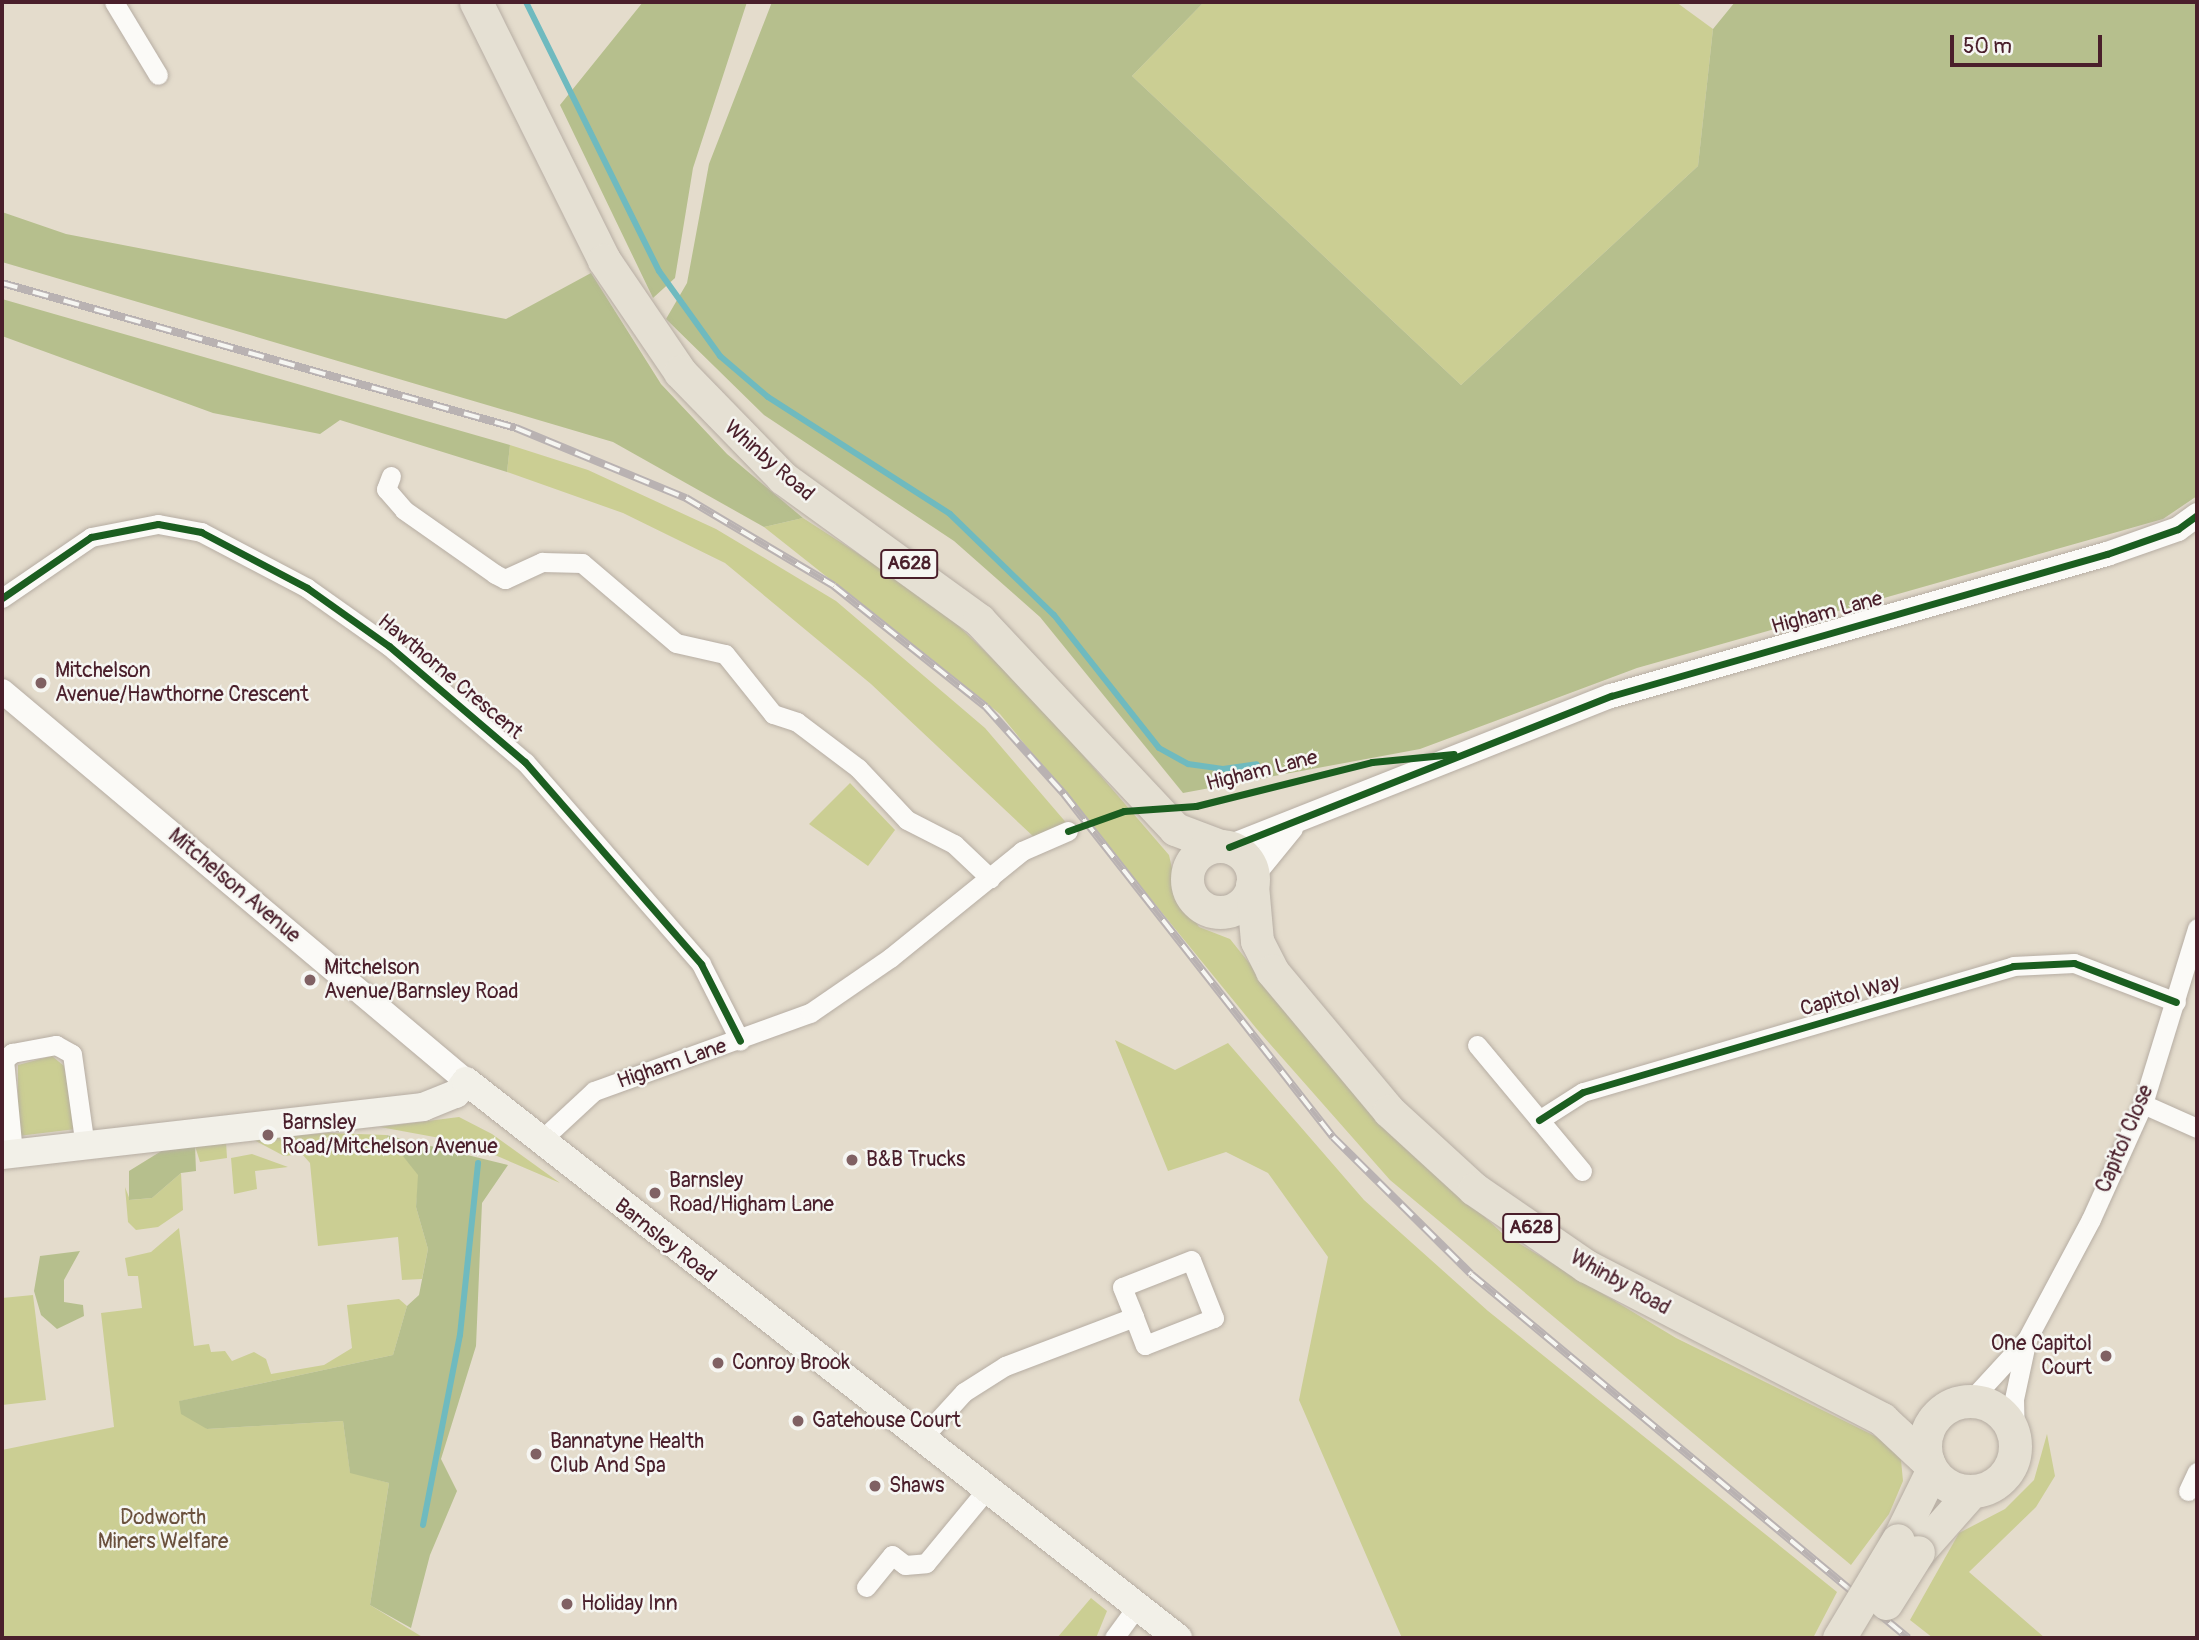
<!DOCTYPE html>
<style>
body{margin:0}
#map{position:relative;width:2199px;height:1640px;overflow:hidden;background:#e4dccc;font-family:Pangolin,sans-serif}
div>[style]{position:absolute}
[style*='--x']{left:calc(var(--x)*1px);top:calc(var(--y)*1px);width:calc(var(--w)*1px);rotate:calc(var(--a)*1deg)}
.green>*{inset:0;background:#cbce93}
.forest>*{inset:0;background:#b6bf8d}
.stream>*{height:6px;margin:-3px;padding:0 3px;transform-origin:3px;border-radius:3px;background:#6fbabf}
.roads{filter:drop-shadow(0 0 2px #b6ada3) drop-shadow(0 0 2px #b6ada3)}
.minor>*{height:19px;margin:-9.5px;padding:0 9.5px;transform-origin:9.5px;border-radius:9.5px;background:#fbfaf7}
.tertiary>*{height:24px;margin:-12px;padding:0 12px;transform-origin:12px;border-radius:12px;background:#fbfaf7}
.secondary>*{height:28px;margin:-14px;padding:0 14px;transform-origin:14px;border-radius:14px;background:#f2f0e8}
.trunk>*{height:33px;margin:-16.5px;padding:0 16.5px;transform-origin:16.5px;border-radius:16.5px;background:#e5e0d3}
.trunk>.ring{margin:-16.5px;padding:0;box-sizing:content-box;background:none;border:33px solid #e5e0d3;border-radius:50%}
.rail>*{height:8px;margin-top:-4px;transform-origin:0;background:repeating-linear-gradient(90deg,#f6f6f2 0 16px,#b9b2b2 0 32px);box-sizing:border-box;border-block:2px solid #b9b2b2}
.bridges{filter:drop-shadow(0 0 2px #b6ada3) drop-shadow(0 0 2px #b6ada3)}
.trunk-bridge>*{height:33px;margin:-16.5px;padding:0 16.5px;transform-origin:16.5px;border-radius:16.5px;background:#e5e0d3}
.cycleway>*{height:7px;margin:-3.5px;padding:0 3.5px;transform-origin:3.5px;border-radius:3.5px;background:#1b5e20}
.dots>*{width:19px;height:19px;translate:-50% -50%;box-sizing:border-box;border:4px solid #f6f6f2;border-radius:50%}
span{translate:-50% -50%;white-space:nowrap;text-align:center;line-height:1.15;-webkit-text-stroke:5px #f6f6f2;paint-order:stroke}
.shield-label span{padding:2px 5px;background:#f6f6f2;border:2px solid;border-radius:5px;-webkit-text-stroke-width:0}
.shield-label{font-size:19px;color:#4a1f2b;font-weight:700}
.street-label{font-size:21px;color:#4a1f2b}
.poi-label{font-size:21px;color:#4a1f2b}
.left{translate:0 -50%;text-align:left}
.right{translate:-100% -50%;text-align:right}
.park-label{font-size:21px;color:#6a503c}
.frame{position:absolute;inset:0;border:4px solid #4a1f2b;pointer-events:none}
.scale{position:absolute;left:1950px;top:35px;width:152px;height:32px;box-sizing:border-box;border:4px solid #4a1f2b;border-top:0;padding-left:9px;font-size:21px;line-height:24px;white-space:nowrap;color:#4a1f2b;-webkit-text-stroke:5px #f6f6f2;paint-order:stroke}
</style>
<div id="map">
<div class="green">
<i style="clip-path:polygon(1204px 2px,1676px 2px,1713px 29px,1698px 166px,1461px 385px,1132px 76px)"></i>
<i style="clip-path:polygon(510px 445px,588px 470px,716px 529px,836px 601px,985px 728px,1069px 826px,1035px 838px,871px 684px,725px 563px,623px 513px,507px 472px)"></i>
<i style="clip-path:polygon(803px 518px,936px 604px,1038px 703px,1169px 855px,1178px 895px,1199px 927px,1230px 939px,1358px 1099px,1502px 1233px,1676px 1338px,1881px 1439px,1901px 1460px,1903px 1481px,1889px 1514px,1851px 1565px,1390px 1180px,1256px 1028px,1000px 714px,764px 527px)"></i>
<i style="clip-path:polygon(850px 783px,895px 830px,868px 866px,809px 824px)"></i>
<i style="clip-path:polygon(1115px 1040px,1175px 1070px,1228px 1043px,1364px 1200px,1488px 1311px,1837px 1592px,1813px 1638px,1402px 1638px,1299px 1400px,1328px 1257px,1268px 1173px,1226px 1152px,1168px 1171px)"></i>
<i style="clip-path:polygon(52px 1056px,64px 1066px,76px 1129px,18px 1136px,18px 1065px)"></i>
<i style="clip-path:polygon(459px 1117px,492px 1134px,560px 1183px,467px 1143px,380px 1127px)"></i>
<i style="clip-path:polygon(329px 1133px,386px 1135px,419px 1175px,416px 1207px,428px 1249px,422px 1279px,402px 1280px,398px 1237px,318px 1246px,310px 1163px,302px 1154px,284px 1156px,252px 1139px)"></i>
<i style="clip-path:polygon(226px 1142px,227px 1158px,200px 1162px,195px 1146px)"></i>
<i style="clip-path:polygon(252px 1154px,288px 1167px,255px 1171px,257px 1189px,234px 1194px,231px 1158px)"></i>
<i style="clip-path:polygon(181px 1173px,183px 1210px,158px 1227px,136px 1230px,128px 1222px,125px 1187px,130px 1200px,152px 1198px)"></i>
<i style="clip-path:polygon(179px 1228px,194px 1346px,209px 1344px,211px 1352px,225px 1351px,232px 1361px,254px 1352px,266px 1359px,271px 1374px,324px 1365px,352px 1348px,347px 1305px,399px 1299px,407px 1306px,393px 1355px,180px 1401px,207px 1429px,343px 1421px,350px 1472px,389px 1483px,370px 1605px,424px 1638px,2px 1638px,2px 1450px,114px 1427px,101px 1313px,142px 1308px,138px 1276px,128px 1276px,125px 1258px,151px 1252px)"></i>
<i style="clip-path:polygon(33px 1295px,46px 1400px,2px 1405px,2px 1298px)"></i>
<i style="clip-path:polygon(2047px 1434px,2055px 1476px,2036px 1507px,1969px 1572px,2045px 1638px,1933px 1638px,1910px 1620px,1959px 1533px,2005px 1509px,2034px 1480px)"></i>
<i style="clip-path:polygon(1091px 1598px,1107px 1611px,1096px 1638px,1057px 1638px)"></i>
</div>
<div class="forest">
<i style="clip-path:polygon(643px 2px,747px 2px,693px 168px,675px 278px,653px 298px,560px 105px)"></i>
<i style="clip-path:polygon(772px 2px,1204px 2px,1132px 76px,1461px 385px,1698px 166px,1713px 29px,1735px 2px,2197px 2px,2197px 496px,2163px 519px,1637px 668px,1420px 749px,1183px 793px,1040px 617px,954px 541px,764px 415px,666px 319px,687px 283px,709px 164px)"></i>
<i style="clip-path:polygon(2px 212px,66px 234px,506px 319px,591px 273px,661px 384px,727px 454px,803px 518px,764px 527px,613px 442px,2px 262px)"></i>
<i style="clip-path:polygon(2px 299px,510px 445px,507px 472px,340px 420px,320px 434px,213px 413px,2px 336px)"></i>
<i style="clip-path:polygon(386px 1135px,508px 1165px,482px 1203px,476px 1346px,441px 1459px,457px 1491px,430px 1555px,411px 1628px,370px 1605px,389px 1483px,350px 1473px,343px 1421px,207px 1429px,181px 1414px,179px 1401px,393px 1355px,407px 1306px,419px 1295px,428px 1249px,416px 1207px,418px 1175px)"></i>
<i style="clip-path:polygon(195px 1146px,196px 1171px,181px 1173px,152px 1198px,129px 1200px,129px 1171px,163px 1150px)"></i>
<i style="clip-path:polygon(80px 1251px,64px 1280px,64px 1302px,83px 1305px,84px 1316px,57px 1329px,41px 1315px,34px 1291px,40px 1256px)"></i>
</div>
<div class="stream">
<i style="--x:526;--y:2;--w:300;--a:63.7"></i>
<i style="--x:659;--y:271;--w:105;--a:54.3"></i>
<i style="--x:720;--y:356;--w:63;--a:40.5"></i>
<i style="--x:768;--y:397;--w:216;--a:32.7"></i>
<i style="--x:950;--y:514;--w:145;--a:44.2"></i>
<i style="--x:1054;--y:615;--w:169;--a:51.7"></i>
<i style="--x:1159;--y:748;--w:33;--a:29"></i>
<i style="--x:1188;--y:764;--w:35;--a:8"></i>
<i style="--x:1223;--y:769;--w:34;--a:-8"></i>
<i style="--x:423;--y:1525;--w:194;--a:-79"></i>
<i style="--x:460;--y:1335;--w:173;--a:-84"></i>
</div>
<div class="roads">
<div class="minor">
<i style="--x:114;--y:2;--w:85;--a:58.9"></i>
<i style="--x:391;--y:476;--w:14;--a:111"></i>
<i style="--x:386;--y:489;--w:28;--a:49"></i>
<i style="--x:404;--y:510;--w:111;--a:35.1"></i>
<i style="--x:495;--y:574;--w:11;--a:27"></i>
<i style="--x:505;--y:579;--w:41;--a:-24.7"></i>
<i style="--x:542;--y:562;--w:40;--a:1.4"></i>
<i style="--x:582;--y:563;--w:123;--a:40.4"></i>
<i style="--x:676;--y:643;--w:50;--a:12.7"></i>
<i style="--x:725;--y:654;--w:77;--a:51.3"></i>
<i style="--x:773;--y:714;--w:25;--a:18"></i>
<i style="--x:797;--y:722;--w:76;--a:37"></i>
<i style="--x:858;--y:768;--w:71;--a:46.7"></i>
<i style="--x:907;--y:820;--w:53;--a:27.1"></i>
<i style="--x:954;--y:844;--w:50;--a:43.4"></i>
<i style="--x:2;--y:598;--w:108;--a:-34.4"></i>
<i style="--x:91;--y:537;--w:68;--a:-11"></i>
<i style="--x:158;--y:524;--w:44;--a:10.5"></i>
<i style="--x:201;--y:532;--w:120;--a:27.8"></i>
<i style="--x:307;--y:588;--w:100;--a:35.3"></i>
<i style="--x:389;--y:646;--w:179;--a:40.5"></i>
<i style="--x:525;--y:762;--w:268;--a:48.9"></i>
<i style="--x:701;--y:964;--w:86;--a:63.1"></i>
<i style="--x:1477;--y:1045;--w:164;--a:50.2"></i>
<i style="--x:2143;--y:1104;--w:59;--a:24"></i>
<i style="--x:1539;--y:1120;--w:52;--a:-32.5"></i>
<i style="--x:1583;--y:1092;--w:448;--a:-16.3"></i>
<i style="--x:2013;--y:966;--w:61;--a:-2.8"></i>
<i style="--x:2074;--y:963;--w:109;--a:20.9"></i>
<i style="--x:539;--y:1142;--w:75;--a:-42.8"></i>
<i style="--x:594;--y:1091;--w:230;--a:-19.9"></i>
<i style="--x:810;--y:1013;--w:97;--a:-34.5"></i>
<i style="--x:890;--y:958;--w:170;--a:-39"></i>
<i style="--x:1022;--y:851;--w:50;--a:-23.5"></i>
<i style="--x:13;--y:1153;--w:93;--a:-95.5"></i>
<i style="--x:4;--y:1060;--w:11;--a:-41"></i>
<i style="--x:12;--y:1053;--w:45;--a:-10.3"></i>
<i style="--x:56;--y:1045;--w:18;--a:29"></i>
<i style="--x:72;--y:1054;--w:93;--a:82"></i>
<i style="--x:1970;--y:1401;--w:84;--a:-47.4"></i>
<i style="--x:2027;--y:1339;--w:136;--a:-61.9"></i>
<i style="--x:2091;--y:1219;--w:126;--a:-65.7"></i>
<i style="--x:2143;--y:1104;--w:184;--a:-72.9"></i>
<i style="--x:922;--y:1438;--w:62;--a:-47.6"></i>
<i style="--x:964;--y:1392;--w:49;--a:-32.4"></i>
<i style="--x:1005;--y:1366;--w:138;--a:-20.8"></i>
<i style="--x:1134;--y:1317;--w:30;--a:69"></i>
<i style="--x:1145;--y:1345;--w:74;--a:-21.4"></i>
<i style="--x:1214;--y:1318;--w:62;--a:-111.6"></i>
<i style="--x:1191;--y:1260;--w:74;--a:158.6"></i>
<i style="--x:1122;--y:1287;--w:32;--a:68"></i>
<i style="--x:2015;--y:1443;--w:44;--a:-91.3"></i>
<i style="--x:2014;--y:1399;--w:57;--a:-77.9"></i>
<i style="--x:2188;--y:1491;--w:21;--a:-65"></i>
<i style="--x:866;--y:1587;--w:41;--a:-50.9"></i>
<i style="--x:892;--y:1555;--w:16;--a:38"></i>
<i style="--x:905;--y:1565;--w:21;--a:-5"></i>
<i style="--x:926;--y:1563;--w:96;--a:-50.5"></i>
<i style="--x:1114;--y:1638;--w:39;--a:-54"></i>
</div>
<div class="tertiary">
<i style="--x:2;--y:691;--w:606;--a:40.05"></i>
<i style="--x:1229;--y:847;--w:411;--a:-21.6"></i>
<i style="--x:1611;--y:696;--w:516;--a:-15.98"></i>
<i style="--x:2107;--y:554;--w:75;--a:-19.4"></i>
<i style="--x:2178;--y:529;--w:24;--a:-36"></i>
<i style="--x:1252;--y:876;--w:62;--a:-50.9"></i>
</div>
<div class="secondary">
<i style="--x:2;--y:1155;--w:424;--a:-6.5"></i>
<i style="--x:423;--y:1107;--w:35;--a:-22"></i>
<i style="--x:456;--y:1094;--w:16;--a:-52"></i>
<i style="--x:466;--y:1081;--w:904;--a:38.04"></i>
</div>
<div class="trunk">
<i style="--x:476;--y:2;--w:288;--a:63.6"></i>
<i style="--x:604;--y:260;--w:135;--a:55.8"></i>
<i style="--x:680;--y:372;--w:148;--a:45.8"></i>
<i style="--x:783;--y:478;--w:242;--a:35.9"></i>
<i style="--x:979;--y:620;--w:287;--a:46.8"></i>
<i style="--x:1175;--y:829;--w:48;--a:20.7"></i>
<i class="ring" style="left:1187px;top:846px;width:33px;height:33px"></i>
<i style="--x:1252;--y:885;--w:56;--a:84.9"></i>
<i style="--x:1257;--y:941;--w:34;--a:63"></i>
<i style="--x:1272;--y:971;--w:182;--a:50.1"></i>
<i style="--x:1389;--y:1111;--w:115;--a:42.5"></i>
<i style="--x:1474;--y:1189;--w:136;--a:34.5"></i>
<i style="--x:1586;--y:1266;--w:333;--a:27.3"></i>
<i style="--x:1882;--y:1419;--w:63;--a:43.1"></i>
<i class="ring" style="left:1925px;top:1401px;width:57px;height:57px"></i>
<i style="--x:1898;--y:1540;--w:77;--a:-63.8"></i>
<i style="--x:1918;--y:1552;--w:81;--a:-48.5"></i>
</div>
</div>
<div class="rail">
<i style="--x:2;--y:283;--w:534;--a:15.75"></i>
<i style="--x:516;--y:428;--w:184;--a:22.4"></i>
<i style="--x:686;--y:498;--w:172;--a:30.7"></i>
<i style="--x:834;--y:586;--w:194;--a:38.5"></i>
<i style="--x:986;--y:707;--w:117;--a:48.1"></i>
<i style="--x:1064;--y:794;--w:436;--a:51.9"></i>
<i style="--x:1333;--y:1137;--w:194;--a:44.8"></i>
<i style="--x:1471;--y:1274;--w:569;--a:39.79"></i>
</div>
<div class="bridges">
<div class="trunk-bridge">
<i style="--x:1886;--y:1603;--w:60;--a:-57.9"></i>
<i style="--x:1839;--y:1638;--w:114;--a:-59"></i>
</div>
</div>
<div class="cycleway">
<i style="--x:2;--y:598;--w:108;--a:-34.4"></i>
<i style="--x:91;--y:537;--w:68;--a:-11"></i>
<i style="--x:158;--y:524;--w:44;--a:10.5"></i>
<i style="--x:201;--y:532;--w:120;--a:27.8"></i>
<i style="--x:307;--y:588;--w:100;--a:35.3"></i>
<i style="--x:389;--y:646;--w:179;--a:40.5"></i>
<i style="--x:525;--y:762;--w:268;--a:48.9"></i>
<i style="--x:701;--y:964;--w:86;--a:63.1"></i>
<i style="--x:1068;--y:831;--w:59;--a:-19.7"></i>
<i style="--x:1124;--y:811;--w:72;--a:-4"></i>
<i style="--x:1196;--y:806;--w:181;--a:-14"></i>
<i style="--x:1372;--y:762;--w:82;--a:-5.6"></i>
<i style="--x:1229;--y:847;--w:411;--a:-21.6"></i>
<i style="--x:1611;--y:696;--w:516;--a:-15.98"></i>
<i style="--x:2107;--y:554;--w:75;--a:-19.4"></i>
<i style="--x:2178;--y:529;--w:24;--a:-36"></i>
<i style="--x:1539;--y:1120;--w:52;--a:-32.5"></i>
<i style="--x:1583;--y:1092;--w:448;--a:-16.3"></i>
<i style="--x:2013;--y:966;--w:61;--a:-2.8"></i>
<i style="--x:2074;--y:963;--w:109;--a:20.9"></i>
</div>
<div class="dots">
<i style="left:41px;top:683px;background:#806163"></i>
<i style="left:310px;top:980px;background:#806163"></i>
<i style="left:268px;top:1135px;background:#806163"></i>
<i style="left:852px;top:1160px;background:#806163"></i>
<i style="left:655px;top:1193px;background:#806163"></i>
<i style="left:2106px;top:1356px;background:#806163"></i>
<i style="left:718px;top:1363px;background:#806163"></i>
<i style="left:798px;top:1421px;background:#806163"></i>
<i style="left:536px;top:1454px;background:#806163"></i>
<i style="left:875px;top:1486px;background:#806163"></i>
<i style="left:567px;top:1604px;background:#806163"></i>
</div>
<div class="shield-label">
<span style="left:909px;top:564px">A628</span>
<span style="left:1531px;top:1228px">A628</span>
</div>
<div class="street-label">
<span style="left:769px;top:461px;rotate:41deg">Whinby Road</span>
<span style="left:1827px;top:613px;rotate:-15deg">Higham Lane</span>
<span style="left:450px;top:677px;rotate:40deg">Hawthorne Crescent</span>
<span style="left:1262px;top:771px;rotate:-14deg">Higham Lane</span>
<span style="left:234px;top:886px;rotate:40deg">Mitchelson Avenue</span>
<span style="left:1850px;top:996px;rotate:-16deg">Capitol Way</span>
<span style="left:672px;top:1064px;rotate:-19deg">Higham Lane</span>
<span style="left:2125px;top:1139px;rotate:-67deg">Capitol Close</span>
<span style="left:665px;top:1241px;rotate:38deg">Barnsley Road</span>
<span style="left:1620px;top:1283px;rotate:29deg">Whinby Road</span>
</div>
<div class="poi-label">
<span class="left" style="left:55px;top:683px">Mitchelson<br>Avenue/Hawthorne Crescent</span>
<span class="left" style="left:324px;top:980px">Mitchelson<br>Avenue/Barnsley Road</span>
<span class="left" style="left:282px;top:1135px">Barnsley<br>Road/Mitchelson Avenue</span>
<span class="left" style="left:866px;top:1160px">B&amp;B Trucks</span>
<span class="left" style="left:669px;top:1193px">Barnsley<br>Road/Higham Lane</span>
<span class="right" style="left:2092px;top:1356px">One Capitol<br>Court</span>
<span class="left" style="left:732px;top:1363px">Conroy Brook</span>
<span class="left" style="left:812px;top:1421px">Gatehouse Court</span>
<span class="left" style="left:550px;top:1454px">Bannatyne Health<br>Club And Spa</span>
<span class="left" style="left:889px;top:1486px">Shaws</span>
<span class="left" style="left:581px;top:1604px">Holiday Inn</span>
</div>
<div class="park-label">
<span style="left:163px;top:1530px">Dodworth<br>Miners Welfare</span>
</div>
<div class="frame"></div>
<div class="scale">50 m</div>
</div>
